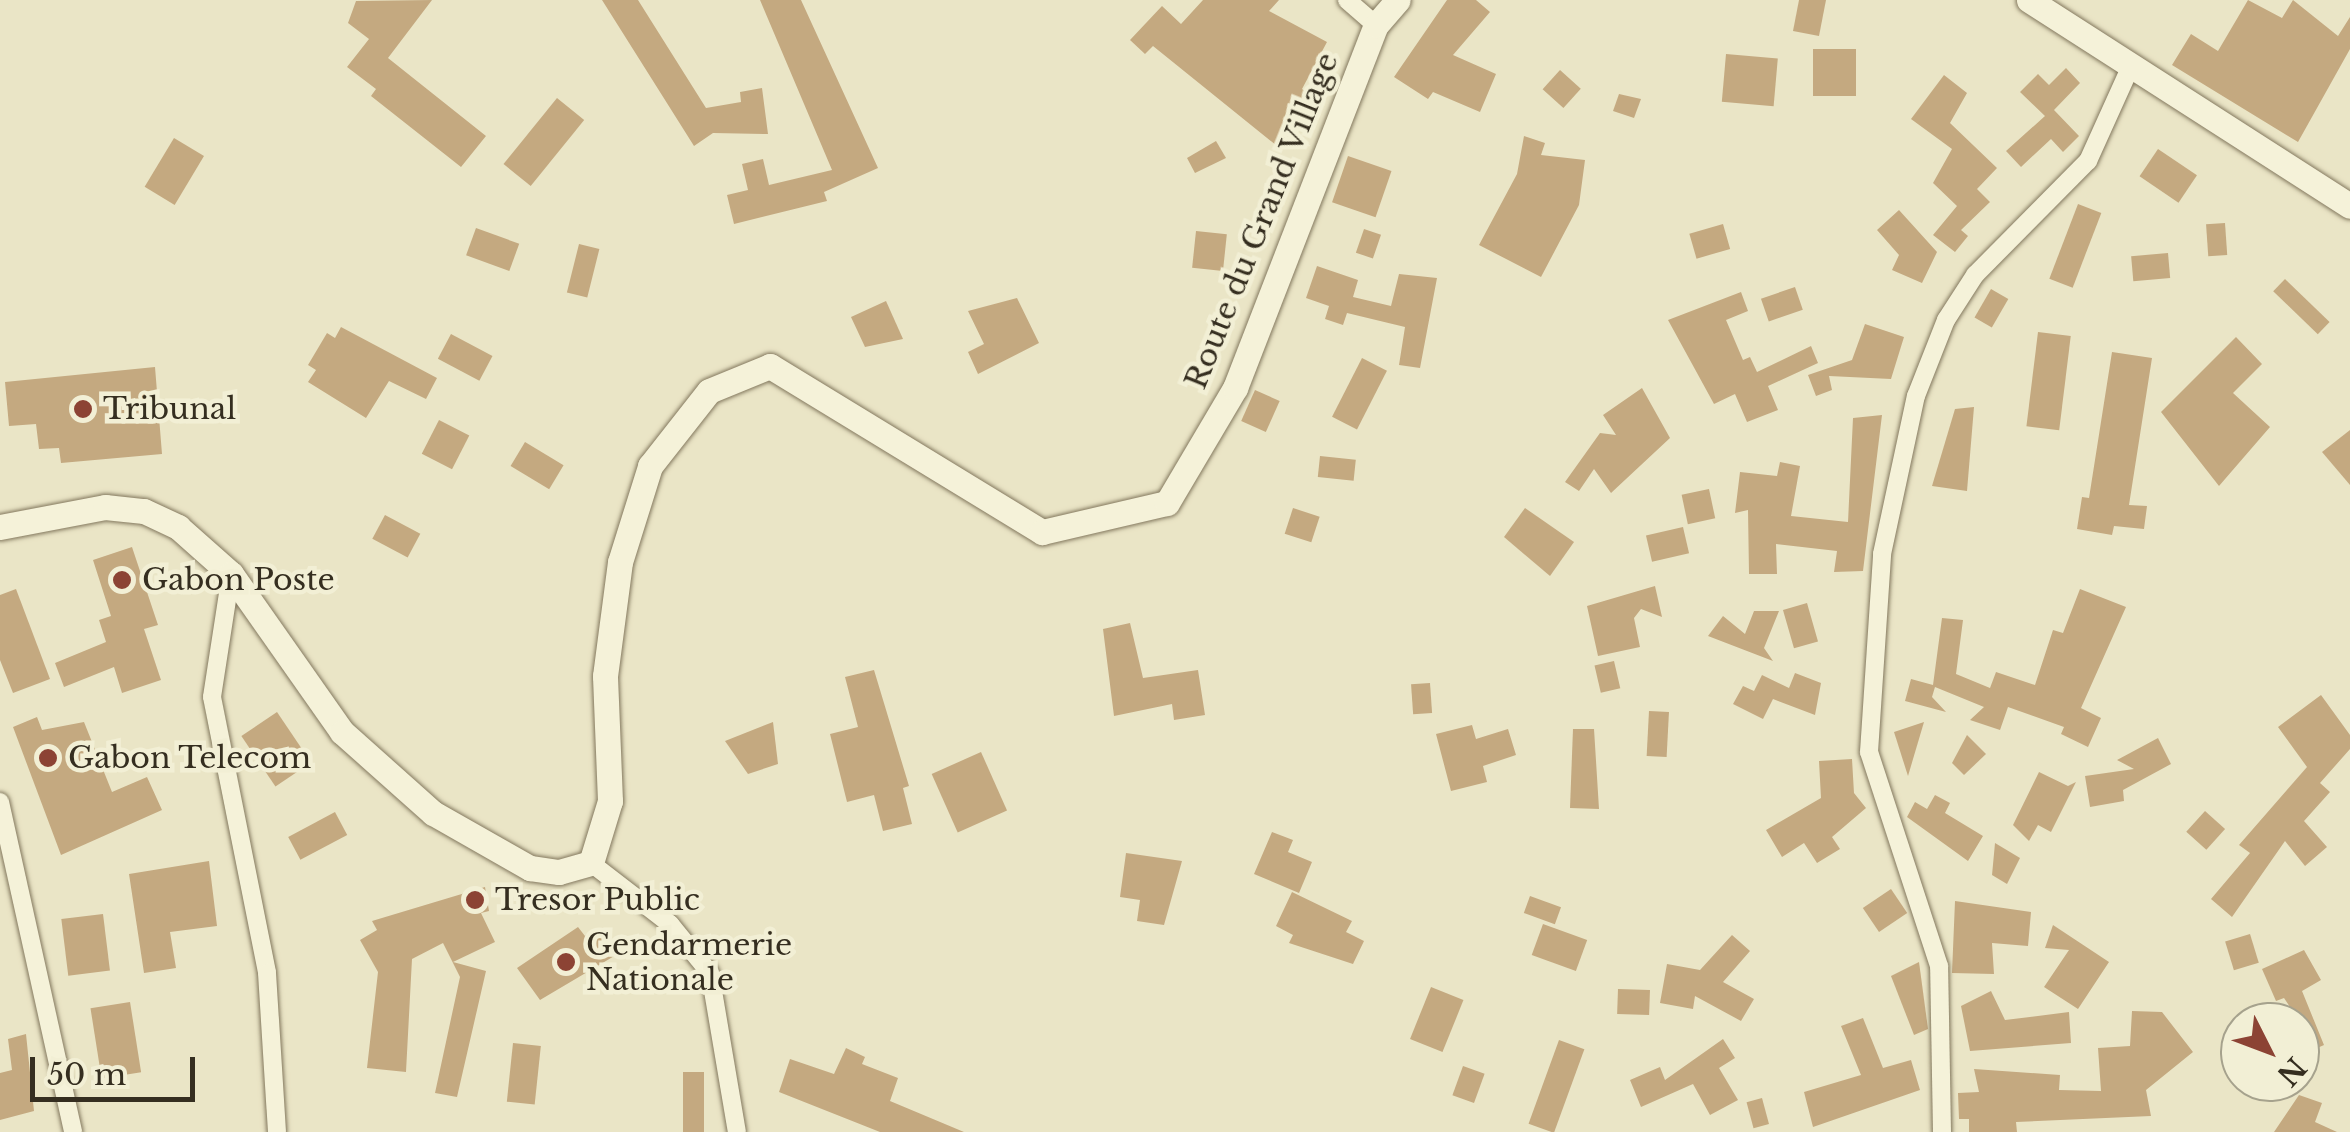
<!DOCTYPE html>
<style>
body{margin:0}
#map{position:relative;width:2350px;height:1132px;overflow:hidden;background:#eae5c6;font-family:"Libre Baskerville",serif}
div>[style]{position:absolute}
[style*='--x']{left:calc(var(--x)*1px);top:calc(var(--y)*1px);width:calc(var(--w)*1px);rotate:calc(var(--a)*1deg)}
.building>*{inset:0;background:#c4a980;transform-origin:0 0}
.roads{filter:drop-shadow(0 0 2px #83785e) drop-shadow(0 0 2px #83785e)}
.street>*{height:18px;margin:-9px;padding:0 9px;transform-origin:9px;border-radius:9px;background:#f5f2d9}
.secondary>*{height:25px;margin:-12.5px;padding:0 12.5px;transform-origin:12.5px;border-radius:12.5px;background:#f5f2d9}
.dots>*{width:28px;height:28px;translate:-50% -50%;box-sizing:border-box;border:5px solid #f2efd5;border-radius:50%}
span{translate:-50% -50%;white-space:nowrap;text-align:center;line-height:1.15;-webkit-text-stroke:9px #f2efd5;paint-order:stroke}
.street-label{font-size:30px;color:#352e20}
.poi-label{font-size:30px;color:#352e20}
.left{translate:0 -50%;text-align:left}
.north{position:absolute;left:2220px;top:1002px;width:100px;height:100px;box-sizing:border-box;background:#f2efd5;border:2px solid #a6a28d;border-radius:50%;rotate:132deg;font-size:28px;font-weight:700;line-height:40px;text-align:center;color:#352e20}
.north::after{content:'';display:block;margin:auto;width:35px;height:45px;background:#8c4334;clip-path:polygon(50% 0,100% 100%,50% 72%,0 100%)}
.scale{position:absolute;left:30px;top:1057px;width:165px;height:45px;box-sizing:border-box;border:5px solid #352e20;border-top:0;padding-left:12px;font-size:30px;line-height:35px;white-space:nowrap;color:#352e20;-webkit-text-stroke:8px #f2efd5;paint-order:stroke}
</style>
<div id="map">
<div class="building">
<i style="clip-path:polygon(432px 0,388px 58px,486px 136px,461px 167px,371px 96px,376px 89px,347px 67px,369px 39px,348px 23px,356px 1px)"></i>
<i style="clip-path:polygon(602px 0,638px 0,706px 108px,741px 102px,740px 92px,762px 88px,768px 134px,713px 133px,694px 146px)"></i>
<i style="clip-path:polygon(760px 0,801px 0,878px 168px,824px 192px,827px 201px,734px 224px,727px 195px,748px 190px,742px 164px,763px 159px,769px 185px,832px 170px)"></i>
<i style="clip-path:polygon(1203px 0,1279px 0,1269px 11px,1327px 42px,1302px 89px,1311px 96px,1291px 123px,1299px 128px,1282px 150px,1153px 46px,1145px 54px,1130px 40px,1162px 6px,1181px 24px)"></i>
<i style="clip-path:polygon(1447px 0,1476px 0,1490px 12px,1453px 55px,1496px 74px,1480px 112px,1433px 92px,1428px 99px,1394px 77px)"></i>
<i style="clip-path:polygon(1799px 0,1826px 0,1819px 36px,1793px 31px)"></i>
<i style="clip-path:polygon(2248px 0,2282px 18px,2293px 0,2338px 36px,2350px 17px,2350px 49px,2298px 142px,2172px 65px,2191px 34px,2218px 51px)"></i>
<i style="left:1813px;top:49px;width:43px;height:47px"></i>
<i style="left:1726px;top:54px;width:52px;height:48px;rotate:5deg"></i>
<i style="clip-path:polygon(2066px 68px,2080px 83px,2054px 110px,2079px 136px,2063px 152px,2051px 139px,2021px 167px,2006px 151px,2045px 116px,2020px 92px,2038px 74px,2049px 85px)"></i>
<i style="left:1560px;top:70px;width:28px;height:26px;rotate:42deg"></i>
<i style="clip-path:polygon(1944px 75px,1967px 93px,1950px 123px,1997px 168px,1977px 189px,1990px 202px,1961px 230px,1968px 236px,1955px 252px,1933px 235px,1957px 206px,1933px 183px,1952px 149px,1911px 119px)"></i>
<i style="clip-path:polygon(1619px 94px,1641px 99px,1634px 118px,1613px 111px)"></i>
<i style="left:557px;top:98px;width:35px;height:85px;rotate:39deg"></i>
<i style="clip-path:polygon(1524px 136px,1545px 143px,1541px 155px,1585px 160px,1579px 205px,1541px 277px,1479px 245px,1517px 174px)"></i>
<i style="left:174px;top:138px;width:35px;height:57px;rotate:31deg"></i>
<i style="clip-path:polygon(1216px 141px,1226px 158px,1195px 173px,1187px 158px)"></i>
<i style="left:2158px;top:149px;width:47px;height:33px;rotate:34deg"></i>
<i style="left:1348px;top:156px;width:46px;height:49px;rotate:19deg"></i>
<i style="left:2078px;top:204px;width:25px;height:80px;rotate:21deg"></i>
<i style="clip-path:polygon(1899px 210px,1937px 252px,1922px 283px,1892px 270px,1899px 255px,1877px 230px)"></i>
<i style="left:2225px;top:223px;width:32px;height:19px;rotate:86deg"></i>
<i style="left:1723px;top:224px;width:26px;height:35px;rotate:74deg"></i>
<i style="left:476px;top:228px;width:46px;height:29px;rotate:20deg"></i>
<i style="left:1364px;top:229px;width:18px;height:25px;rotate:19deg"></i>
<i style="left:1196px;top:231px;width:31px;height:37px;rotate:6deg"></i>
<i style="left:579px;top:244px;width:21px;height:50px;rotate:14deg"></i>
<i style="left:2168px;top:253px;width:25px;height:37px;rotate:85deg"></i>
<i style="clip-path:polygon(1317px 266px,1358px 280px,1353px 297px,1391px 306px,1399px 274px,1437px 278px,1420px 368px,1399px 365px,1405px 327px,1347px 313px,1343px 325px,1325px 319px,1329px 306px,1306px 298px)"></i>
<i style="left:2285px;top:279px;width:62px;height:17px;rotate:44deg"></i>
<i style="left:1795px;top:287px;width:24px;height:36px;rotate:71deg"></i>
<i style="left:1991px;top:289px;width:20px;height:33px;rotate:30deg"></i>
<i style="clip-path:polygon(1741px 292px,1748px 311px,1726px 320px,1743px 360px,1750px 357px,1757px 372px,1811px 346px,1818px 363px,1768px 386px,1778px 410px,1747px 422px,1735px 394px,1714px 404px,1668px 320px)"></i>
<i style="clip-path:polygon(1017px 298px,1039px 343px,978px 374px,968px 352px,984px 344px,968px 311px)"></i>
<i style="clip-path:polygon(886px 301px,903px 339px,865px 347px,851px 317px)"></i>
<i style="clip-path:polygon(1865px 324px,1904px 337px,1891px 379px,1829px 376px,1832px 390px,1816px 396px,1808px 375px,1852px 360px)"></i>
<i style="clip-path:polygon(341px 327px,437px 378px,426px 399px,389px 381px,366px 418px,308px 382px,316px 370px,308px 365px,327px 333px,335px 338px)"></i>
<i style="left:2038px;top:332px;width:33px;height:95px;rotate:7deg"></i>
<i style="left:451px;top:334px;width:47px;height:28px;rotate:28deg"></i>
<i style="clip-path:polygon(2236px 337px,2262px 364px,2233px 393px,2270px 427px,2219px 486px,2161px 412px)"></i>
<i style="clip-path:polygon(2112px 352px,2152px 358px,2129px 505px,2147px 506px,2144px 529px,2114px 526px,2112px 535px,2077px 529px,2082px 497px,2089px 498px)"></i>
<i style="left:1362px;top:358px;width:28px;height:66px;rotate:27deg"></i>
<i style="clip-path:polygon(155px 367px,162px 454px,61px 463px,59px 448px,39px 449px,36px 424px,9px 426px,5px 382px)"></i>
<i style="clip-path:polygon(1642px 388px,1670px 438px,1611px 493px,1594px 469px,1579px 491px,1565px 482px,1600px 433px,1616px 435px,1603px 415px)"></i>
<i style="left:1255px;top:390px;width:27px;height:34px;rotate:24deg"></i>
<i style="clip-path:polygon(1974px 407px,1967px 491px,1932px 486px,1955px 409px)"></i>
<i style="clip-path:polygon(1882px 415px,1863px 571px,1834px 572px,1837px 551px,1776px 544px,1777px 574px,1749px 574px,1748px 510px,1735px 513px,1740px 472px,1777px 476px,1780px 462px,1800px 466px,1791px 516px,1848px 522px,1853px 418px)"></i>
<i style="left:439px;top:420px;width:34px;height:38px;rotate:27deg"></i>
<i style="clip-path:polygon(2350px 430px,2350px 485px,2322px 452px)"></i>
<i style="left:525px;top:442px;width:45px;height:28px;rotate:31deg"></i>
<i style="left:1320px;top:456px;width:36px;height:21px;rotate:6deg"></i>
<i style="left:1709px;top:489px;width:30px;height:28px;rotate:78deg"></i>
<i style="left:1293px;top:508px;width:28px;height:27px;rotate:18deg"></i>
<i style="clip-path:polygon(1525px 508px,1574px 542px,1550px 576px,1504px 537px)"></i>
<i style="left:385px;top:515px;width:40px;height:27px;rotate:28deg"></i>
<i style="left:1683px;top:527px;width:27px;height:38px;rotate:77deg"></i>
<i style="clip-path:polygon(132px 547px,158px 625px,144px 629px,161px 680px,122px 693px,114px 667px,64px 687px,55px 663px,106px 642px,99px 620px,111px 616px,93px 560px)"></i>
<i style="clip-path:polygon(1655px 586px,1662px 617px,1641px 609px,1634px 618px,1640px 647px,1598px 656px,1587px 606px)"></i>
<i style="clip-path:polygon(16px 589px,50px 679px,13px 693px,0 660px,0 595px)"></i>
<i style="clip-path:polygon(2080px 589px,2126px 607px,2081px 708px,2101px 718px,2088px 747px,2061px 734px,2064px 727px,2008px 707px,2000px 730px,1970px 720px,1984px 707px,1935px 687px,1932px 697px,1946px 712px,1905px 701px,1911px 679px,1933px 685px,1942px 618px,1963px 620px,1956px 674px,1990px 688px,1996px 672px,2035px 685px,2053px 630px,2063px 633px)"></i>
<i style="left:1807px;top:603px;width:40px;height:25px;rotate:74deg"></i>
<i style="clip-path:polygon(1754px 611px,1779px 611px,1764px 648px,1773px 661px,1708px 636px,1723px 616px,1745px 634px)"></i>
<i style="clip-path:polygon(1130px 623px,1143px 678px,1198px 670px,1205px 715px,1174px 720px,1172px 704px,1114px 716px,1103px 629px)"></i>
<i style="left:1614px;top:661px;width:28px;height:20px;rotate:77deg"></i>
<i style="clip-path:polygon(874px 670px,909px 786px,903px 788px,912px 824px,883px 831px,874px 795px,847px 802px,830px 734px,858px 727px,845px 677px)"></i>
<i style="clip-path:polygon(1795px 673px,1821px 683px,1815px 715px,1773px 699px,1763px 719px,1733px 704px,1743px 686px,1754px 691px,1762px 675px,1789px 688px)"></i>
<i style="left:1430px;top:683px;width:30px;height:19px;rotate:86deg"></i>
<i style="clip-path:polygon(2321px 695px,2350px 735px,2350px 749px,2320px 783px,2330px 792px,2304px 821px,2327px 847px,2305px 866px,2285px 841px,2232px 917px,2211px 899px,2250px 853px,2239px 845px,2307px 767px,2278px 727px)"></i>
<i style="left:1649px;top:711px;width:20px;height:45px;rotate:3deg"></i>
<i style="left:277px;top:712px;width:61px;height:43px;rotate:56deg"></i>
<i style="clip-path:polygon(37px 717px,42px 730px,84px 722px,112px 792px,147px 777px,162px 810px,61px 855px,13px 727px)"></i>
<i style="clip-path:polygon(773px 722px,778px 764px,748px 774px,725px 741px)"></i>
<i style="clip-path:polygon(1924px 722px,1908px 776px,1894px 732px)"></i>
<i style="clip-path:polygon(1472px 725px,1476px 739px,1508px 729px,1516px 755px,1483px 766px,1487px 782px,1451px 791px,1436px 734px)"></i>
<i style="clip-path:polygon(1573px 729px,1594px 729px,1599px 809px,1570px 808px)"></i>
<i style="clip-path:polygon(1967px 735px,1986px 754px,1964px 775px,1952px 763px)"></i>
<i style="clip-path:polygon(2158px 738px,2171px 764px,2123px 790px,2124px 801px,2090px 807px,2085px 776px,2134px 769px,2117px 760px)"></i>
<i style="left:981px;top:752px;width:64px;height:54px;rotate:66deg"></i>
<i style="clip-path:polygon(1852px 759px,1854px 793px,1866px 808px,1832px 837px,1840px 849px,1817px 863px,1804px 843px,1782px 857px,1766px 830px,1821px 798px,1819px 761px)"></i>
<i style="clip-path:polygon(2039px 772px,2068px 786px,2076px 782px,2051px 832px,2038px 825px,2029px 841px,2013px 825px)"></i>
<i style="clip-path:polygon(1935px 795px,1950px 803px,1945px 813px,1983px 836px,1968px 861px,1907px 817px,1915px 802px,1927px 809px)"></i>
<i style="left:2205px;top:811px;width:27px;height:28px;rotate:42deg"></i>
<i style="left:335px;top:812px;width:26px;height:53px;rotate:62deg"></i>
<i style="clip-path:polygon(1272px 832px,1293px 840px,1288px 852px,1312px 862px,1299px 893px,1254px 874px)"></i>
<i style="clip-path:polygon(1995px 843px,2020px 858px,2007px 884px,1992px 875px)"></i>
<i style="clip-path:polygon(1126px 853px,1182px 861px,1164px 925px,1137px 921px,1140px 900px,1120px 897px)"></i>
<i style="clip-path:polygon(209px 861px,217px 926px,170px 932px,176px 968px,144px 973px,129px 874px)"></i>
<i style="clip-path:polygon(485px 887px,489px 911px,481px 913px,495px 942px,453px 962px,486px 971px,457px 1097px,435px 1093px,460px 977px,443px 943px,412px 959px,406px 1072px,367px 1068px,378px 972px,360px 940px,377px 930px,372px 921px)"></i>
<i style="left:1891px;top:889px;width:29px;height:34px;rotate:56deg"></i>
<i style="clip-path:polygon(1292px 892px,1352px 921px,1346px 932px,1364px 941px,1353px 964px,1289px 943px,1293px 935px,1276px 926px)"></i>
<i style="left:1530px;top:896px;width:33px;height:18px;rotate:20deg"></i>
<i style="clip-path:polygon(1955px 901px,2031px 912px,2028px 946px,1992px 943px,1994px 974px,1952px 973px)"></i>
<i style="left:103px;top:914px;width:57px;height:42px;rotate:83deg"></i>
<i style="left:1543px;top:924px;width:47px;height:33px;rotate:20deg"></i>
<i style="clip-path:polygon(2053px 925px,2109px 962px,2078px 1009px,2044px 987px,2069px 950px,2045px 948px)"></i>
<i style="clip-path:polygon(578px 927px,585px 936px,596px 928px,616px 955px,540px 1000px,517px 968px)"></i>
<i style="left:2250px;top:934px;width:30px;height:26px;rotate:73deg"></i>
<i style="clip-path:polygon(1732px 935px,1750px 951px,1723px 982px,1754px 999px,1741px 1021px,1695px 996px,1693px 1009px,1660px 1003px,1667px 964px,1700px 970px)"></i>
<i style="clip-path:polygon(2304px 950px,2321px 980px,2302px 991px,2324px 1045px,2306px 1053px,2300px 1022px,2284px 998px,2276px 1001px,2262px 969px)"></i>
<i style="clip-path:polygon(1919px 962px,1928px 1029px,1914px 1035px,1891px 976px)"></i>
<i style="left:1431px;top:987px;width:35px;height:56px;rotate:22deg"></i>
<i style="left:1618px;top:989px;width:32px;height:25px;rotate:2deg"></i>
<i style="clip-path:polygon(1991px 991px,2005px 1020px,2069px 1012px,2071px 1043px,1970px 1051px,1961px 1006px)"></i>
<i style="left:130px;top:1002px;width:71px;height:40px;rotate:81deg"></i>
<i style="clip-path:polygon(2132px 1011px,2162px 1012px,2193px 1052px,2146px 1090px,2151px 1116px,2016px 1122px,2017px 1132px,1969px 1132px,1969px 1119px,1959px 1119px,1958px 1093px,1979px 1092px,1974px 1069px,2060px 1075px,2059px 1090px,2101px 1091px,2098px 1048px,2130px 1046px)"></i>
<i style="clip-path:polygon(1863px 1018px,1883px 1068px,1911px 1060px,1920px 1090px,1813px 1127px,1804px 1092px,1861px 1075px,1841px 1026px)"></i>
<i style="clip-path:polygon(26px 1034px,34px 1111px,0 1120px,0 1073px,12px 1070px,8px 1039px)"></i>
<i style="clip-path:polygon(1723px 1039px,1735px 1058px,1719px 1068px,1738px 1100px,1710px 1115px,1693px 1084px,1641px 1107px,1630px 1080px,1660px 1067px,1665px 1080px)"></i>
<i style="left:1559px;top:1040px;width:27px;height:89px;rotate:20deg"></i>
<i style="left:513px;top:1043px;width:28px;height:59px;rotate:6deg"></i>
<i style="clip-path:polygon(846px 1048px,865px 1057px,862px 1064px,898px 1078px,890px 1101px,964px 1132px,880px 1132px,779px 1092px,790px 1059px,834px 1074px)"></i>
<i style="left:1463px;top:1066px;width:23px;height:31px;rotate:20deg"></i>
<i style="left:683px;top:1072px;width:21px;height:60px"></i>
<i style="clip-path:polygon(2299px 1095px,2322px 1103px,2315px 1122px,2337px 1132px,2274px 1132px)"></i>
<i style="left:1762px;top:1098px;width:27px;height:16px;rotate:75deg"></i>
</div>
<div class="roads">
<div class="street">
<i style="--x:1347;--y:0;--w:38;--a:41"></i>
<i style="--x:231;--y:574;--w:124;--a:98.8"></i>
<i style="--x:212;--y:697;--w:281;--a:78.7"></i>
<i style="--x:267;--y:973;--w:159;--a:86.4"></i>
<i style="--x:0;--y:802;--w:338;--a:77.5"></i>
<i style="--x:591;--y:863;--w:100;--a:37.7"></i>
<i style="--x:670;--y:924;--w:63;--a:50.8"></i>
<i style="--x:710;--y:973;--w:161;--a:80.4"></i>
<i style="--x:1942;--y:1132;--w:166;--a:-91"></i>
<i style="--x:1939;--y:966;--w:225;--a:-108.1"></i>
<i style="--x:1869;--y:752;--w:198;--a:-86.2"></i>
<i style="--x:1882;--y:554;--w:162;--a:-77.9"></i>
<i style="--x:1916;--y:396;--w:82;--a:-68.5"></i>
<i style="--x:1946;--y:320;--w:54;--a:-57.2"></i>
<i style="--x:1975;--y:275;--w:161;--a:-45.3"></i>
<i style="--x:2088;--y:161;--w:102;--a:-65.7"></i>
</div>
<div class="secondary">
<i style="--x:2029;--y:0;--w:381;--a:32.7"></i>
<i style="--x:0;--y:527;--w:107;--a:-10.8"></i>
<i style="--x:105;--y:507;--w:39;--a:6"></i>
<i style="--x:144;--y:511;--w:38;--a:25"></i>
<i style="--x:178;--y:527;--w:71;--a:41.6"></i>
<i style="--x:231;--y:574;--w:193;--a:54.9"></i>
<i style="--x:342;--y:732;--w:122;--a:41.7"></i>
<i style="--x:433;--y:813;--w:112;--a:29.6"></i>
<i style="--x:530;--y:868;--w:29;--a:8"></i>
<i style="--x:559;--y:872;--w:33;--a:-16"></i>
<i style="--x:591;--y:863;--w:65;--a:-73"></i>
<i style="--x:610;--y:801;--w:125;--a:-92.3"></i>
<i style="--x:605;--y:676;--w:115;--a:-82.5"></i>
<i style="--x:620;--y:562;--w:101;--a:-72.6"></i>
<i style="--x:650;--y:466;--w:95;--a:-51.8"></i>
<i style="--x:709;--y:391;--w:66;--a:-22.3"></i>
<i style="--x:770;--y:366;--w:319;--a:31.4"></i>
<i style="--x:1042;--y:532;--w:128;--a:-13.1"></i>
<i style="--x:1167;--y:503;--w:134;--a:-59.4"></i>
<i style="--x:1235;--y:388;--w:389;--a:-68.8"></i>
<i style="--x:1376;--y:25;--w:33;--a:-49"></i>
</div>
</div>
<div class="dots">
<i style="left:83px;top:409px;background:#8c4334"></i>
<i style="left:122px;top:580px;background:#8c4334"></i>
<i style="left:48px;top:758px;background:#8c4334"></i>
<i style="left:475px;top:900px;background:#8c4334"></i>
<i style="left:566px;top:962px;background:#8c4334"></i>
</div>
<div class="street-label">
<span style="left:1262px;top:221px;rotate:-68deg">Route du Grand Village</span>
</div>
<div class="poi-label">
<span class="left" style="left:103px;top:409px">Tribunal</span>
<span class="left" style="left:142px;top:580px">Gabon Poste</span>
<span class="left" style="left:68px;top:758px">Gabon Telecom</span>
<span class="left" style="left:495px;top:900px">Tresor Public</span>
<span class="left" style="left:586px;top:962px">Gendarmerie<br>Nationale</span>
</div>
<div class="north">N</div>
<div class="scale">50 m</div>
</div>
